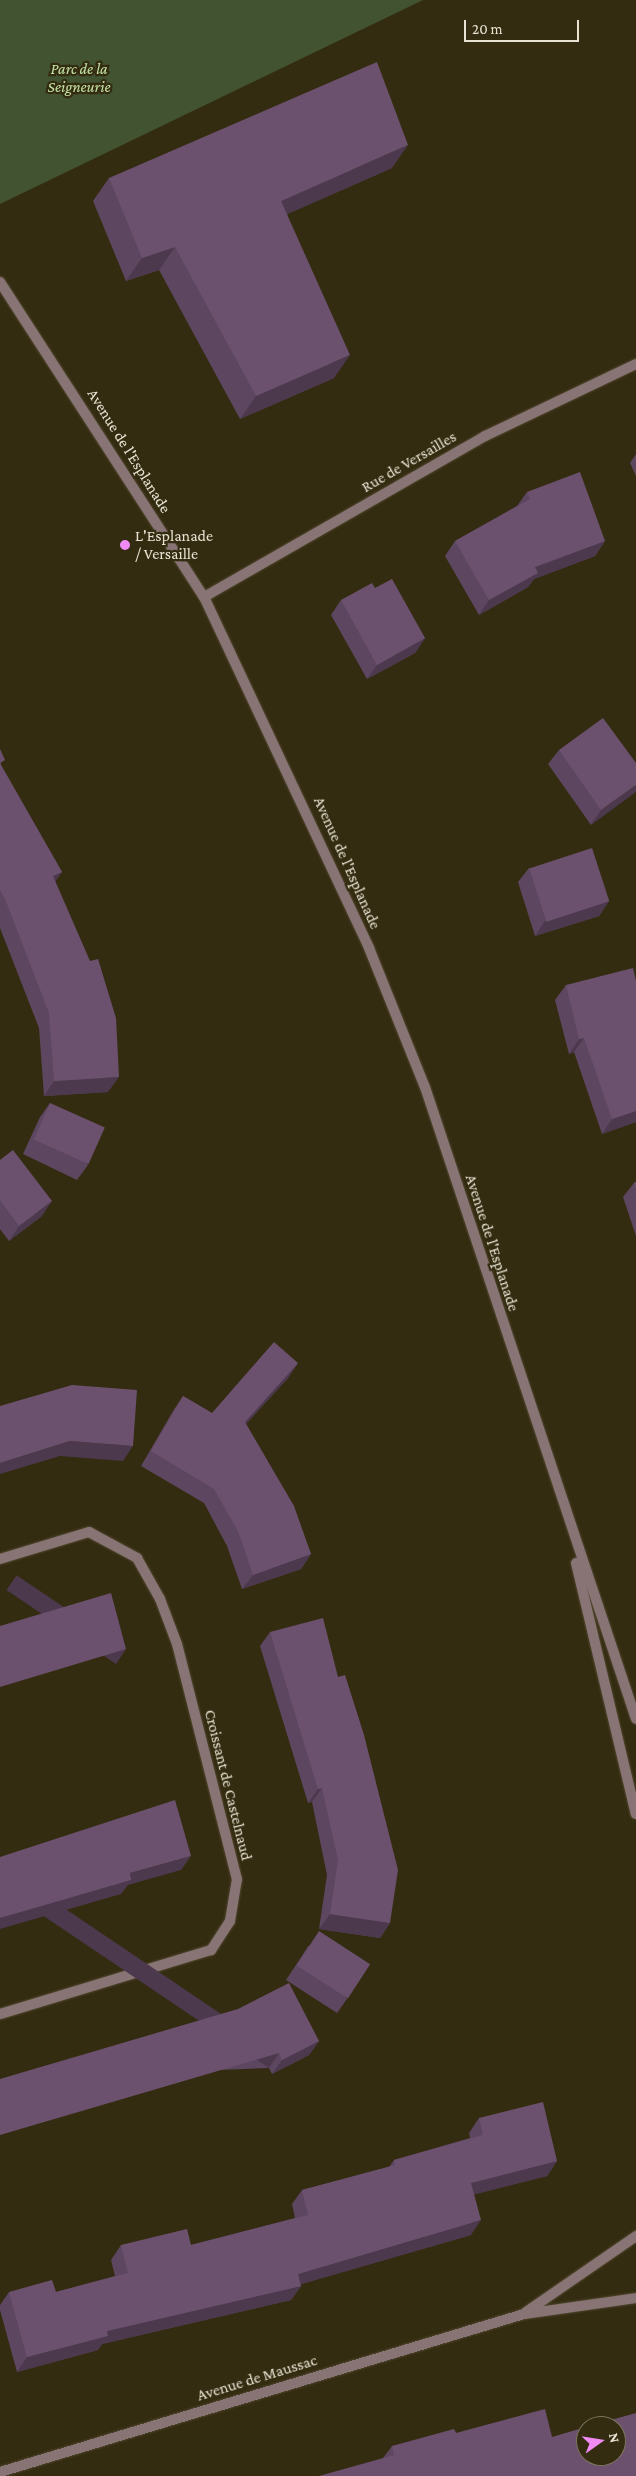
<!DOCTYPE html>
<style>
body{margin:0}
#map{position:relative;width:636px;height:2476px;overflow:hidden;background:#342c11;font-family:"Crimson Pro",serif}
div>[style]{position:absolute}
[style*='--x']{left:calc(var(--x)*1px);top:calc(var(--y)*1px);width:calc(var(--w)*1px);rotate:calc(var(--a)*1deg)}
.green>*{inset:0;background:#425331}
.roads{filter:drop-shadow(0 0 1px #514930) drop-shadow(0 0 1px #514930)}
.minor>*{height:10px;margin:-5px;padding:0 5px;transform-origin:5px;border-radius:5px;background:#897475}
.tertiary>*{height:10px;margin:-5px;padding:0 5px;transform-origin:5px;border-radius:5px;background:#897475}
.wall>*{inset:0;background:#5d465f}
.shaded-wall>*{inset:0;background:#4c394e;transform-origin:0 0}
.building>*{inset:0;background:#6c516f;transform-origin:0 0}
.dots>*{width:14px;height:14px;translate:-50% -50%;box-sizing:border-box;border:2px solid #342c11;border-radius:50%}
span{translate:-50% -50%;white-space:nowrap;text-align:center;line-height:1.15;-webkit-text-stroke:4.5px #342c11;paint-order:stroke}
.park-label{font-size:16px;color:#c3e3a6;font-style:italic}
.street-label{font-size:16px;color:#e7e2d2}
.poi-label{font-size:16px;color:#e7e2d2}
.left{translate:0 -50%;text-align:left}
.north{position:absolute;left:576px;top:2416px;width:50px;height:50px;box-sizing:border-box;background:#342c11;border:1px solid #7c755e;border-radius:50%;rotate:77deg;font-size:14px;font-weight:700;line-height:20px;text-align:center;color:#e7e2d2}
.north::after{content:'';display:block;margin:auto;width:18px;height:22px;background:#f08bf5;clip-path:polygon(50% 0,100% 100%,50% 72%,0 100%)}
.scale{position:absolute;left:464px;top:20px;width:115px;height:22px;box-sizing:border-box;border:2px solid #e7e2d2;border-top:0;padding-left:6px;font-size:15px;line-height:18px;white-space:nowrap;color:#e7e2d2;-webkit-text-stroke:4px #342c11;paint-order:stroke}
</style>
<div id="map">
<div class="green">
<i style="clip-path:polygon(0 0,423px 0,0 204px)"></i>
</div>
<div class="roads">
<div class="minor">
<i style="--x:204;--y:597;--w:324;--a:-29.8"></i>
<i style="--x:485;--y:436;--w:167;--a:-25.5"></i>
<i style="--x:0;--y:1559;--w:93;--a:-16.9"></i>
<i style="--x:89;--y:1532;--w:55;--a:28.4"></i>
<i style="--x:137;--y:1558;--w:47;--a:60.7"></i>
<i style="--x:160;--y:1599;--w:48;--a:69.3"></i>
<i style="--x:177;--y:1644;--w:243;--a:75.7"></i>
<i style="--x:237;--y:1879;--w:43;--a:99.5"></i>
<i style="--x:230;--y:1921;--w:35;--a:123"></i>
<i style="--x:211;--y:1950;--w:220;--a:163.1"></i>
<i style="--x:526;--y:2312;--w:134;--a:-34.6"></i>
<i style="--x:0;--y:2472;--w:547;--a:-16.78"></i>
<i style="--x:524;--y:2314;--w:113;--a:-8.1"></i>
</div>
<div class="tertiary">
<i style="--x:0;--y:282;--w:375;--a:57.1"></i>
<i style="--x:204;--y:597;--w:388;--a:64.8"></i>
<i style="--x:369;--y:948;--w:150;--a:68.1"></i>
<i style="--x:425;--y:1087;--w:666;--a:71.54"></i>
<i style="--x:576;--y:1563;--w:258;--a:76.6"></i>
</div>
</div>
<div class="wall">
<i style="clip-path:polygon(392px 168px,287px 214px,334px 378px,240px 419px,159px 270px,126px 281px,93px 201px,109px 178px)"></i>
<i style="clip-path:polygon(636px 454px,636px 476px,630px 463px)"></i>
<i style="clip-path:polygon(527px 492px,605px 541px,595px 556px,534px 579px,528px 587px,479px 615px,445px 556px,455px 541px,517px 506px)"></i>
<i style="clip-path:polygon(375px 588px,425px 638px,415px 653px,367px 679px,331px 615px,341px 600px)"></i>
<i style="clip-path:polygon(0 749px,1px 766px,62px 872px,55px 881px,108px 1092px,44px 1096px,39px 1028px,0 928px)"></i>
<i style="clip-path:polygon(559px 750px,636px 763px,591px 825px,548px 764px)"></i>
<i style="clip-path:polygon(529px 868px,609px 901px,599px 916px,535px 936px,518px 882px)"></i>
<i style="clip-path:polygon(636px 981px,636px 1122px,602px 1134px,574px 1052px,569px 1054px,555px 1000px,566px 985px)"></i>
<i style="clip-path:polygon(50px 1103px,88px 1165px,77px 1180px,23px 1154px,40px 1117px)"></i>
<i style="clip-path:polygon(0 1160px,42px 1216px,9px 1241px,0 1229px)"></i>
<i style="clip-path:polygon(636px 1182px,636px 1236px,623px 1197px,634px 1183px)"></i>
<i style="clip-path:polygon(298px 1363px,288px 1378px,246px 1424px,311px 1554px,301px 1569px,242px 1589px,227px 1546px,204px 1503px,141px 1466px,173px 1411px,183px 1396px,212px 1413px)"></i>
<i style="clip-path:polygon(270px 1632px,390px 1923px,380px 1938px,319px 1929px,327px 1875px,312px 1802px,308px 1803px,260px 1646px)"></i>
<i style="clip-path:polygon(309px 1945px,347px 1999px,337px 2013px,286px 1980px)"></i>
<i style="clip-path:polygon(319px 2041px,309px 2055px,272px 2074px,269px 2068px,0 2079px)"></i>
<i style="clip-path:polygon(479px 2118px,557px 2161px,547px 2176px,474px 2194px,471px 2235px,301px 2284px,301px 2286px,291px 2300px,102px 2344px,98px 2350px,17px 2372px,0 2310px,0 2305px,9px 2292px,56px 2292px,115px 2276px,111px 2260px,121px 2245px,191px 2245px,295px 2218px,292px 2204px,302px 2190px,389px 2167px,394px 2160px,470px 2138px,469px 2133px)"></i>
<i style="clip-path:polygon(456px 2433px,552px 2437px,636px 2476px,383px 2458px,392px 2446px)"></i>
</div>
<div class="shaded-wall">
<i style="clip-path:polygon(408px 145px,392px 168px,265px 224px,281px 201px)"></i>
<i style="clip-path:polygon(175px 247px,159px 270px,126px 281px,142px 258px)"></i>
<i style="clip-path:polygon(350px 355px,334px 378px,240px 419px,256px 396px)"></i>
<i style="clip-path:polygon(605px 541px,595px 556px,534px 579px,528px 587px,479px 615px,489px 600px,535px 567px)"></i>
<i style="clip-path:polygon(425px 638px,415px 653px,367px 679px,377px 665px)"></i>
<i style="clip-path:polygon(636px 785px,636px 792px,591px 825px,601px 810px)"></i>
<i style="clip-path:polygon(62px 872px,51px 887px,53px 876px)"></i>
<i style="clip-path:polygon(609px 901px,599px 916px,535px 936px,545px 921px)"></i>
<i style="clip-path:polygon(584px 1038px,574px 1052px,569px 1054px,579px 1039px)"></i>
<i style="clip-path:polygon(119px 1077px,108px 1092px,44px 1096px,54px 1081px)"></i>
<i style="clip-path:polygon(636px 1111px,636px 1122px,602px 1134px,612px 1119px)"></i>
<i style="clip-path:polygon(52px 1201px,42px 1216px,9px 1241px,19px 1226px)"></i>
<i style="clip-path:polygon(298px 1363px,288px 1378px,235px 1436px,245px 1422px)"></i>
<i style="clip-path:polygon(70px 1441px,133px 1446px,123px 1461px,60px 1456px,0 1474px,0 1463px)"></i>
<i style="clip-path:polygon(311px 1554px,301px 1569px,242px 1589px,253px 1575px)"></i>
<i style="left:126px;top:1649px;width:18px;height:132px;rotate:124deg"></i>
<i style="clip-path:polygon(322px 1788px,312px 1802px,308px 1803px,318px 1789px)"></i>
<i style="clip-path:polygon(191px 1856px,181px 1870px,128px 1885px,121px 1894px,0 1929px,0 1918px,130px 1873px)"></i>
<i style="clip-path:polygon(330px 1914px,390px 1923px,380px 1938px,319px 1929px)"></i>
<i style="clip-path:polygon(319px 2041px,309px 2055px,272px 2074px,282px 2060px)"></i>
<i style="left:279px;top:2053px;width:18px;height:291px;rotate:124deg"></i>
<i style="clip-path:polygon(557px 2161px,547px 2176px,461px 2198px,471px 2183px)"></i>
<i style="clip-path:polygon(481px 2220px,471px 2235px,288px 2288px,298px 2274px)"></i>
<i style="clip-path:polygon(301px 2286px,291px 2300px,102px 2344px,98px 2350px,17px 2372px,27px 2357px,107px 2331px)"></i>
</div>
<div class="building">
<i style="clip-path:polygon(377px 62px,408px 145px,281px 201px,350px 355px,256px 396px,175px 247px,142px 258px,109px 178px)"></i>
<i style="clip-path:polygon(580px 472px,605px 541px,535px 567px,538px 573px,489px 600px,455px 541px,530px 499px,527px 492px)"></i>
<i style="clip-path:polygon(392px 579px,425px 638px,377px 665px,341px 600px,372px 583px,375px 588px)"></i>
<i style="clip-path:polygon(603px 718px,636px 763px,636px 785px,601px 810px,559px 750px)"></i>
<i style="clip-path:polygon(0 749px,5px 760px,0 763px)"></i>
<i style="clip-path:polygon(0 763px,62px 872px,53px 876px,90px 961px,98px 959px,116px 1018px,119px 1077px,54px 1081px,49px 1013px,5px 899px,0 890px)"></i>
<i style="left:592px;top:848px;width:56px;height:66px;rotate:72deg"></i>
<i style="clip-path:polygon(633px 968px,636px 981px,636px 1111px,612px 1119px,584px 1038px,579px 1039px,566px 985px)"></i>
<i style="left:50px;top:1103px;width:60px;height:40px;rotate:24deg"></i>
<i style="clip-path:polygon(13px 1150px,52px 1201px,19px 1226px,0 1200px,0 1160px)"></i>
<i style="clip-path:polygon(636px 1182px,636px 1190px,634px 1183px)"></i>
<i style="clip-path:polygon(274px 1342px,298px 1363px,245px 1422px,294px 1506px,311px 1554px,253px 1575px,238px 1531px,214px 1489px,151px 1451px,183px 1396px,212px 1413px)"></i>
<i style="clip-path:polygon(72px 1385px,137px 1390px,133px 1446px,70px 1441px,0 1463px,0 1406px)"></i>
<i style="clip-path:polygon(111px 1593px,126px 1649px,0 1687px,0 1626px)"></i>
<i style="clip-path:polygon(323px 1618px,338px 1677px,345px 1675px,364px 1735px,398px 1870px,390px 1923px,330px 1914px,338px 1860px,322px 1788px,318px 1789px,270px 1632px)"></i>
<i style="clip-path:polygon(175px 1800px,191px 1856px,130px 1873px,131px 1880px,0 1918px,0 1857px)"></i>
<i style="left:319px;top:1931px;width:61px;height:41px;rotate:33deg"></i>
<i style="clip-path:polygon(289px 1983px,319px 2041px,282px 2060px,279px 2053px,0 2135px,0 2079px,238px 2009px)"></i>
<i style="clip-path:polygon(543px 2102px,557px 2161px,471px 2183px,481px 2220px,298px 2274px,301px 2286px,107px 2331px,108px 2336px,27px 2357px,9px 2292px,52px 2280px,56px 2292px,128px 2273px,121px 2245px,187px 2229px,191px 2245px,308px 2215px,302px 2190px,395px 2165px,394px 2160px,483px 2135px,479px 2118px)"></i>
<i style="clip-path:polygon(545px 2409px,552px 2437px,586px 2427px,586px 2456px,616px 2456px,616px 2426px,590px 2426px,636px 2413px,636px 2476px,319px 2476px,394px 2455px,392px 2446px,454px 2429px,456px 2433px)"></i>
</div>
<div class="dots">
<i style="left:125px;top:545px;background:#f08bf5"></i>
</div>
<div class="park-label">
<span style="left:79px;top:78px">Parc de la<br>Seigneurie</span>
</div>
<div class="street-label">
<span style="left:129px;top:451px;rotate:58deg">Avenue de l'Esplanade</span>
<span style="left:409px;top:462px;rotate:-30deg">Rue de Versailles</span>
<span style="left:347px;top:863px;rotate:66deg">Avenue de l'Esplanade</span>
<span style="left:492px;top:1243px;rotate:72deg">Avenue de l'Esplanade</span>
<span style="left:228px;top:1785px;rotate:76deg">Croissant de Castelnaud</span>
<span style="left:257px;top:2378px;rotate:-17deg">Avenue de Maussac</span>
</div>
<div class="poi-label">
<span class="left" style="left:135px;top:545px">L'Esplanade<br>/ Versaille</span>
</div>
<div class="north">N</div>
<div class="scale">20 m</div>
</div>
